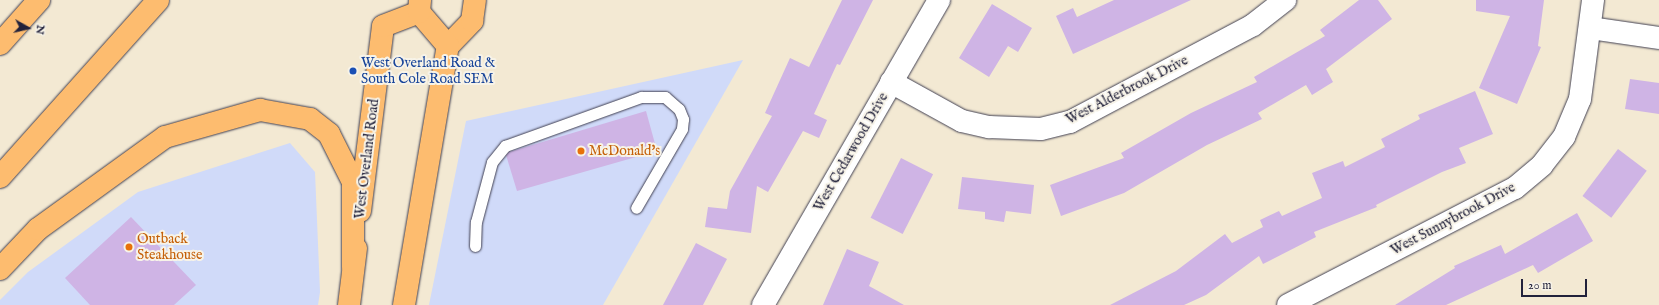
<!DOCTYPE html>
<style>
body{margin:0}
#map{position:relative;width:1659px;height:305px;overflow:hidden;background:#f3e9d3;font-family:"IM FELL English",serif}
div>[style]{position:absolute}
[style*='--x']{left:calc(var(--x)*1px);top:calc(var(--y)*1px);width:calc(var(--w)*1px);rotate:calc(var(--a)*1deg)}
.built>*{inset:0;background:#d0daf9}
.building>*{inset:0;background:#cfb4e5;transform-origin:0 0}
.roads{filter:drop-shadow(0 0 1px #414052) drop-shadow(0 0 1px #414052)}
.service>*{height:11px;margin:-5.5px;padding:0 5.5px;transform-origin:5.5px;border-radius:5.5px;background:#fff}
.minor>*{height:22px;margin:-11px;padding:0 11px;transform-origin:11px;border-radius:11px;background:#fff}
.primary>*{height:22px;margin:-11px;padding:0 11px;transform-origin:11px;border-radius:11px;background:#fdbc6f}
.motorway>*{height:22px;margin:-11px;padding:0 11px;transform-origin:11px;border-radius:11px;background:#fdbc6f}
.dots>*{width:11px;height:11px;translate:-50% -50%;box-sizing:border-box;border:2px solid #f7f3e8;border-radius:50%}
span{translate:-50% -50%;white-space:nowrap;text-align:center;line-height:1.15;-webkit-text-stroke:4px #f7f3e8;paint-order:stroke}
.transit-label{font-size:14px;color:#164399}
.left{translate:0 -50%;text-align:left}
.street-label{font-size:14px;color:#22223b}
.food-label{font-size:14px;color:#c56008}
.north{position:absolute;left:8px;top:8px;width:40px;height:40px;-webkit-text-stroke:3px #f7f3e8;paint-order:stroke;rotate:98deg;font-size:11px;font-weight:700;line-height:16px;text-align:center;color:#22223b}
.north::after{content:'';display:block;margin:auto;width:14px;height:18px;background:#22223b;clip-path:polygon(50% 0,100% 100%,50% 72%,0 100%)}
.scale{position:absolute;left:1521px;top:279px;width:66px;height:18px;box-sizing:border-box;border:2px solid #22223b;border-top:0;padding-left:5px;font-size:12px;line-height:14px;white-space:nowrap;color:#22223b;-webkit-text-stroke:3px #f7f3e8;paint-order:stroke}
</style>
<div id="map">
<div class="built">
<i style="clip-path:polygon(743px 60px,603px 305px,429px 305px,466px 121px)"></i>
<i style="clip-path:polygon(290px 143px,315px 172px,320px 292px,318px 305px,0 305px,0 300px,28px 272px,138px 192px)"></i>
</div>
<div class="building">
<i style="clip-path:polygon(842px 0,873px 0,840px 65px,837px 64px,814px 114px,827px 120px,819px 138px,803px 131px,768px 192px,757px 186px,751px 233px,705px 227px,708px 207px,727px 209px,730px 191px,772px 116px,765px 113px,790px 58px,809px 67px)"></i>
<i style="clip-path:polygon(1114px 0,1191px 0,1073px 54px,1056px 16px,1073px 8px,1077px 17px)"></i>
<i style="clip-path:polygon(1359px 0,1378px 0,1392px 19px,1326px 69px,1333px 82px,1312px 95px,1306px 85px,1258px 113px,1262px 119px,1207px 145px,1124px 193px,1061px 216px,1050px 185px,1124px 158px,1121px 153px,1191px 113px,1257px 82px,1254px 77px,1325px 36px,1320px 30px)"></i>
<i style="clip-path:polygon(1476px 0,1544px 0,1538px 46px,1541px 47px,1517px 104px,1479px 88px,1510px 16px,1476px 11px)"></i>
<i style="clip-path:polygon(992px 4px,1032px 28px,1018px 52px,1008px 46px,989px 77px,959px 58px)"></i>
<i style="clip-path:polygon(1630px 79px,1659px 83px,1659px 114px,1625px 109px)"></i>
<i style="clip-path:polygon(1475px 91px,1493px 134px,1459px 148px,1466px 163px,1442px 172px,1376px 205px,1377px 207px,1314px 232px,1316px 237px,1263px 264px,1259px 256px,1206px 295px,1184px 305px,1110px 305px,1176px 271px,1225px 234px,1232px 243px,1263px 227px,1260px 220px,1279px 211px,1282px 216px,1322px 198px,1312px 173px,1343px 161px,1345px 167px,1385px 147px,1381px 139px,1420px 119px,1418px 115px)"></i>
<i style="clip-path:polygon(646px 111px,657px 151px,517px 191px,506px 155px,509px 152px)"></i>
<i style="left:1618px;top:149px;width:36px;height:59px;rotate:37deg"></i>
<i style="left:901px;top:158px;width:36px;height:67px;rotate:27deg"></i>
<i style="clip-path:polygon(962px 177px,1034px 185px,1031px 214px,1006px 211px,1004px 222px,985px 219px,985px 212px,958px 209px)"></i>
<i style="clip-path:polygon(1577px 213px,1593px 241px,1538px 273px,1533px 265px,1446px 305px,1395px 305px,1455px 268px,1454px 266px,1501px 245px,1505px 254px)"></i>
<i style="clip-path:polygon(131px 217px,196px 285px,174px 305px,90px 305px,65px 278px)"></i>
<i style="clip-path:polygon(696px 243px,727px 259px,703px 305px,663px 305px)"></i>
<i style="clip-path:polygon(847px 249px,879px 262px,869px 286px,904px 305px,823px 305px)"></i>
</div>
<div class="roads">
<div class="service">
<i style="--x:475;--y:246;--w:24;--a:-88"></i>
<i style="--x:476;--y:222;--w:62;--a:-75.1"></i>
<i style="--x:492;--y:162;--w:21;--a:-51"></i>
<i style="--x:505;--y:146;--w:145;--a:-19.8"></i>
<i style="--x:641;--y:97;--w:24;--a:0"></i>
<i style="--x:665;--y:97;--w:18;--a:41"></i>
<i style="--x:679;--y:109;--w:11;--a:68"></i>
<i style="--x:683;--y:119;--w:10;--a:96"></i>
<i style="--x:682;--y:129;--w:91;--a:120.2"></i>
</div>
<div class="minor">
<i style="--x:1590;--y:28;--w:70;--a:8.2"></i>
<i style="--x:891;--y:82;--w:81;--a:28.8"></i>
<i style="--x:962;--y:121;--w:28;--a:13"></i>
<i style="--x:989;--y:127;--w:52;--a:2.2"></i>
<i style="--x:1041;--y:129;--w:30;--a:-14"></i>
<i style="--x:1070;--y:122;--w:207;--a:-27.9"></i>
<i style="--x:1253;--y:25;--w:41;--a:-38"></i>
<i style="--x:763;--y:305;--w:352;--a:-60"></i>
<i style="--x:1288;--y:305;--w:255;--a:-27.3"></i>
<i style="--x:1515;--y:188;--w:35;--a:-40"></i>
<i style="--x:1542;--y:165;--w:36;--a:-52"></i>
<i style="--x:1564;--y:137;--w:41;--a:-67.2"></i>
<i style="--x:1580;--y:99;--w:100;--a:-82.5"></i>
</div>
<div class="primary">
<i style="--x:448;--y:46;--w:35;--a:-46"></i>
<i style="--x:472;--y:21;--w:21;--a:-82"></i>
<i style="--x:360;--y:211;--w:186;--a:-82.9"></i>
<i style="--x:383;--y:26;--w:39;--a:-21"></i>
<i style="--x:349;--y:305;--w:57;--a:-83"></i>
<i style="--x:404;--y:305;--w:263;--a:-80.4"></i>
<i style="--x:448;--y:46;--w:45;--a:-130.5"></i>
<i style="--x:419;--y:12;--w:12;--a:-85"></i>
</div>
<div class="motorway">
<i style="--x:0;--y:44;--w:59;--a:-48.4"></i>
<i style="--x:0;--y:177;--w:237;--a:-48.2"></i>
<i style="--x:0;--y:269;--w:55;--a:-46.5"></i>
<i style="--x:38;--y:229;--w:157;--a:-35.9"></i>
<i style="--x:165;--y:137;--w:99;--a:-15.9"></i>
<i style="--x:260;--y:110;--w:51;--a:10.2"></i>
<i style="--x:310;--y:119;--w:24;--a:38"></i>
<i style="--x:329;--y:134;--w:54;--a:63.4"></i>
<i style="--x:353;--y:182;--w:85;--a:90"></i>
</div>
</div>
<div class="dots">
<i style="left:353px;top:71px;background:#1a4fb4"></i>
<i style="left:581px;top:151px;background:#e8710a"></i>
<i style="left:129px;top:247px;background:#e8710a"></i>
</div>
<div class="transit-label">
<span class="left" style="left:361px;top:71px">West Overland Road &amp;<br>South Cole Road SEM</span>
</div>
<div class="street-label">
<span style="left:1127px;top:90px;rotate:-27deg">West Alderbrook Drive</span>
<span style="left:851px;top:152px;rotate:-60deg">West Cedarwood Drive</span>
<span style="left:367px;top:159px;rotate:-83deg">West Overland Road</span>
<span style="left:1453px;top:219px;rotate:-28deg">West Sunnybrook Drive</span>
</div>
<div class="food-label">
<span class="left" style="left:589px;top:151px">McDonald's</span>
<span class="left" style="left:137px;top:247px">Outback<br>Steakhouse</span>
</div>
<div class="north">N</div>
<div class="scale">20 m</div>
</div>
